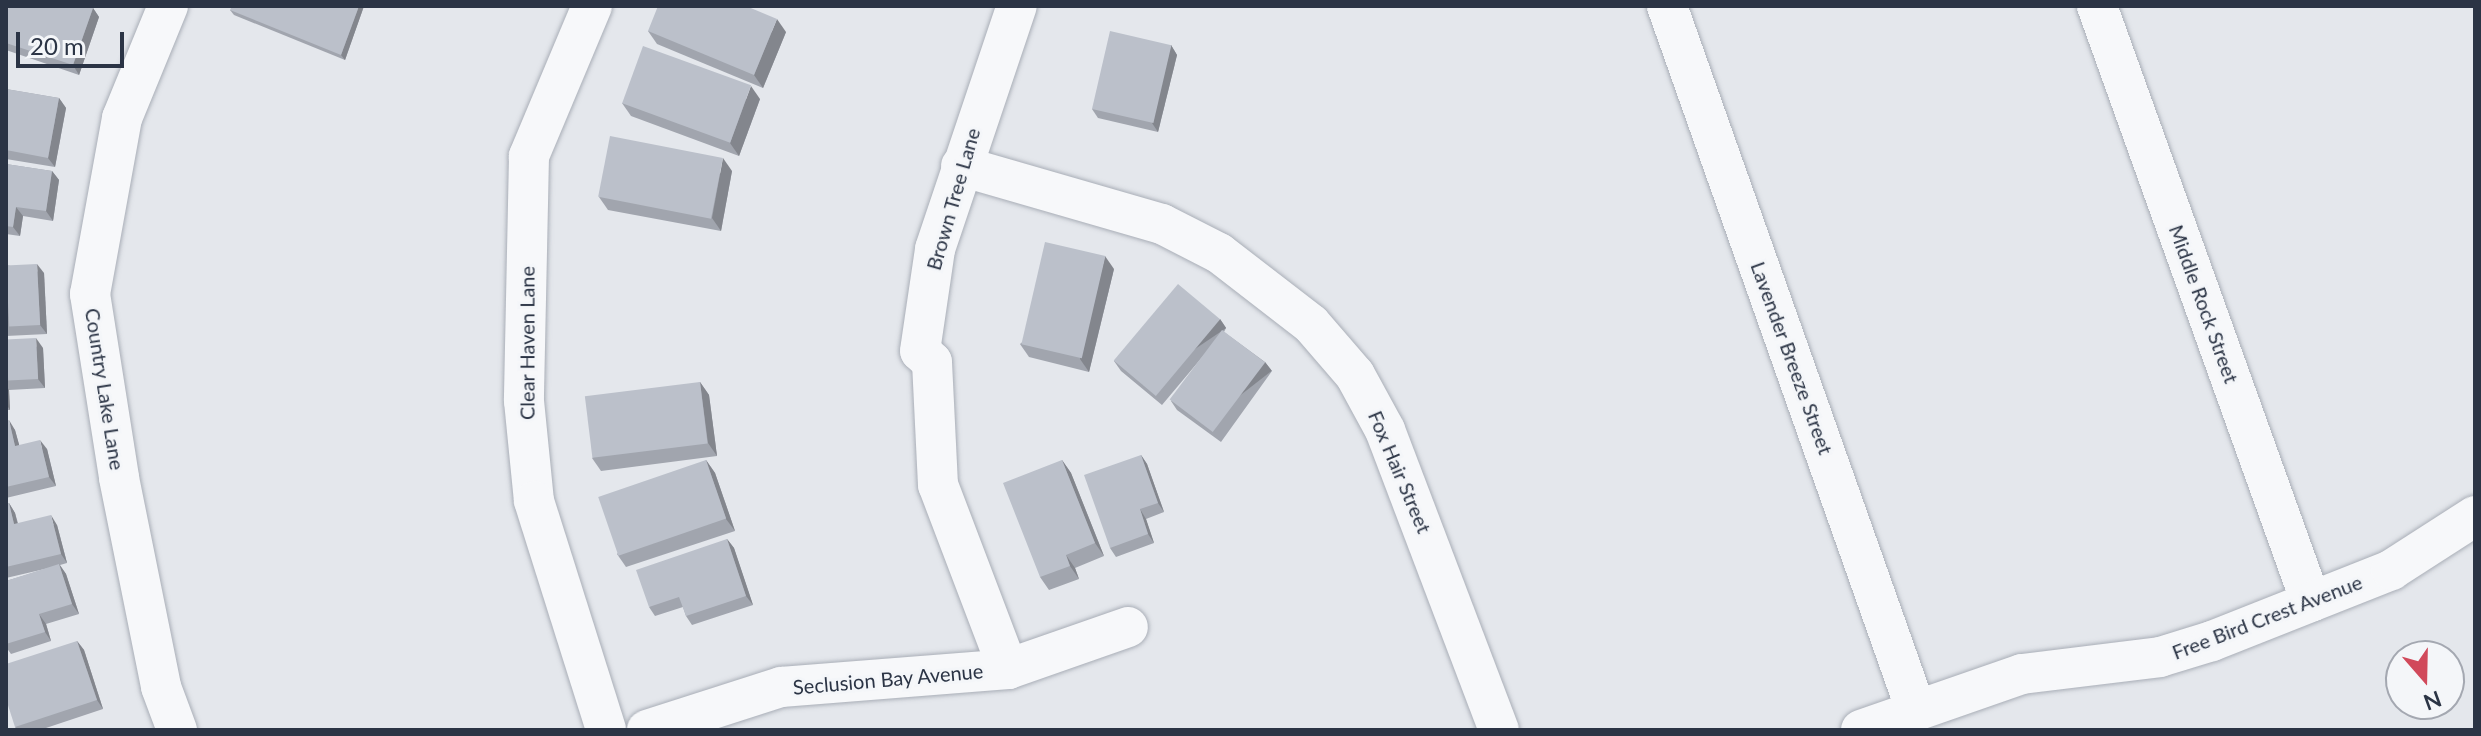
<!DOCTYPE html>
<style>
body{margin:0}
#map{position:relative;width:2481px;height:736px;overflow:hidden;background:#e4e7ec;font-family:Lato,sans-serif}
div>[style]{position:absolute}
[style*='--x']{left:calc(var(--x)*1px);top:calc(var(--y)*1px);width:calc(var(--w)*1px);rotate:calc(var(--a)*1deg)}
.roads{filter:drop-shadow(0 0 2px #a9aeb7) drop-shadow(0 0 2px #a9aeb7)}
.minor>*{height:40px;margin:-20px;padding:0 20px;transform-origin:20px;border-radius:20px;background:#f7f8fa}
.wall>*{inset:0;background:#a1a5ae}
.shaded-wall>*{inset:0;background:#83868d;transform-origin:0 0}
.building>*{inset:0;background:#bbc0ca;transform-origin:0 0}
span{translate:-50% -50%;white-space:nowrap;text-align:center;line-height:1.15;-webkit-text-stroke:6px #f4f6f9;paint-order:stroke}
.street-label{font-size:20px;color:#2b3445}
.frame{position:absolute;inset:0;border:8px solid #2b3445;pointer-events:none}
.north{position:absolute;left:2385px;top:640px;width:80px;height:80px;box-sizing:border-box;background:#f4f6f9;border:2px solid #a4a8b1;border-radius:50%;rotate:160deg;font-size:22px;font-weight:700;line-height:32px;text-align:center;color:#2b3445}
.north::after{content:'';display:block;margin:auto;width:28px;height:36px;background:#d1495b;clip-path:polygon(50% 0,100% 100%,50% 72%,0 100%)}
.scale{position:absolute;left:16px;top:32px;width:108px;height:36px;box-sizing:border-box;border:4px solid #2b3445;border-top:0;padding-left:10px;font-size:24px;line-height:28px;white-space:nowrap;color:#2b3445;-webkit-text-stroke:6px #f4f6f9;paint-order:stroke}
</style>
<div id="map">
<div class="roads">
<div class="minor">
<i style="--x:168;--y:6;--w:121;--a:112.3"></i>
<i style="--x:122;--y:118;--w:179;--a:100.3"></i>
<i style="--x:90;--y:294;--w:186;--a:81"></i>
<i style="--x:119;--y:478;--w:213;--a:78.6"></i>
<i style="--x:161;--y:687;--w:46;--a:69.6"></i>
<i style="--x:592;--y:6;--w:163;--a:112.8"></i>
<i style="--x:529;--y:156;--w:245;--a:91.2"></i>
<i style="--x:524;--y:401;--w:100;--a:84.3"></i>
<i style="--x:534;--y:501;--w:240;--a:72.5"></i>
<i style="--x:1667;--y:6;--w:747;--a:70.52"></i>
<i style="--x:2097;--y:6;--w:633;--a:70.25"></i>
<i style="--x:961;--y:166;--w:209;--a:16.1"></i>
<i style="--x:1162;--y:224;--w:64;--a:27"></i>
<i style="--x:1219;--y:253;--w:116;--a:37.7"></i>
<i style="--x:1311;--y:324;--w:67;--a:49.2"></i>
<i style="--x:1355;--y:375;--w:63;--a:61.4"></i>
<i style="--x:1385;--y:430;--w:321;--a:69.2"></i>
<i style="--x:1008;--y:669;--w:197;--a:-110.8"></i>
<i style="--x:938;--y:485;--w:123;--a:-92.8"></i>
<i style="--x:932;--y:362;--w:16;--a:-137"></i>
<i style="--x:920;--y:351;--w:103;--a:-81.6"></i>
<i style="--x:935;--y:249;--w:256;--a:-71.4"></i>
<i style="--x:647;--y:730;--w:141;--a:-17.8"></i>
<i style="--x:781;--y:687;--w:228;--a:-4.5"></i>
<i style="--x:1008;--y:669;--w:127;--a:-19.3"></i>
<i style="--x:1861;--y:730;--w:170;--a:-19.2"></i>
<i style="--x:2022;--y:674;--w:139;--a:-7"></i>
<i style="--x:2160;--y:657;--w:54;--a:-17.1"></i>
<i style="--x:2212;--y:641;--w:193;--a:-21.6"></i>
<i style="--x:2391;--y:570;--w:100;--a:-32.7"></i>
</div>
</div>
<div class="wall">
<i style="clip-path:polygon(364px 6px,345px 60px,234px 15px,230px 10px)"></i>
<i style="clip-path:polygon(93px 8px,99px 17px,79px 75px,6px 50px,6px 15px)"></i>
<i style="clip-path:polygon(648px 31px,786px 32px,763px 88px,657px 44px)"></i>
<i style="clip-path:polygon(1171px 45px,1177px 55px,1158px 132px,1098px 118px,1092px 109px)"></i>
<i style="clip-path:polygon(6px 89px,59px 98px,66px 108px,55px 167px,6px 159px)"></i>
<i style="clip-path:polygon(760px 99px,739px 156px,631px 116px,622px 103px)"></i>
<i style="clip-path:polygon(6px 164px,52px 171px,59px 180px,53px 221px,23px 216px,20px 236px,6px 234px)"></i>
<i style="clip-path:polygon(732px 171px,721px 231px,608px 210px,599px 197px)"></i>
<i style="clip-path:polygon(6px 265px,44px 273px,47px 334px,6px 336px)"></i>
<i style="clip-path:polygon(1114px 269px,1089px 372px,1029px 357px,1020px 344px)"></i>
<i style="clip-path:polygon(1220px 319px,1226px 328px,1224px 332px,1265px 362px,1272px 371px,1221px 442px,1177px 410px,1171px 401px,1204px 355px,1162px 405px,1121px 371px,1114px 361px)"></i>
<i style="clip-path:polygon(6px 340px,43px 348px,45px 388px,9px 390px,10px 410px,6px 410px)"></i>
<i style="clip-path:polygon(700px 382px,709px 395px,717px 456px,601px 471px,592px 458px)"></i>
<i style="clip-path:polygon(6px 421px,15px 430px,19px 445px,47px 449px,56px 486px,6px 498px)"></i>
<i style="clip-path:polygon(1141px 455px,1147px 464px,1164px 512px,1146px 519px,1154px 543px,1116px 557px,1110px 548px)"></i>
<i style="clip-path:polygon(706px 460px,715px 473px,735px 531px,626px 567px,617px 554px)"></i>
<i style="clip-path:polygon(1062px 460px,1071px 473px,1104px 556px,1075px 568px,1079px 579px,1049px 590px,1040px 577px)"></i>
<i style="clip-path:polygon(9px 503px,15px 513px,18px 523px,57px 525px,67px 563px,60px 565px,66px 574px,79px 614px,46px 624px,51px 641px,11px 654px,6px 647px,6px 581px,49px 568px,6px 578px,6px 504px)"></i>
<i style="clip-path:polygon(727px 539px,734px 548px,753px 605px,692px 625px,686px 616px,683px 607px,655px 616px,649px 607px)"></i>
<i style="clip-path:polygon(77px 641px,84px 650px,103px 709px,40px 730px,17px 730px,15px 727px)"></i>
</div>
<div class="shaded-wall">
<i style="clip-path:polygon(359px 6px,364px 6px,345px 60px,341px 55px)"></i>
<i style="clip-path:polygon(93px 8px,99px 17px,79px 75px,73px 65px)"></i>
<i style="clip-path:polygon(777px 19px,786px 32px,763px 88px,754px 75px)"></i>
<i style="clip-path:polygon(1171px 45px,1177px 55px,1158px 132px,1152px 123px)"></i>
<i style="clip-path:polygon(751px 86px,760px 99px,739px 156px,730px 143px)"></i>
<i style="clip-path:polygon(59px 98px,66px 108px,55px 167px,48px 158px)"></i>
<i style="clip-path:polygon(723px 158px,732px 171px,721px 231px,712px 218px)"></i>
<i style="clip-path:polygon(52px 171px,59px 180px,53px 221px,46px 211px)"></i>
<i style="clip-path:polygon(16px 207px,23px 216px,20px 236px,13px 227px)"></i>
<i style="clip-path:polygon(1105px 256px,1114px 269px,1089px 372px,1080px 359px)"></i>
<i style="clip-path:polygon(37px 264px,44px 273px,47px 334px,40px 325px)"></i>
<i style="left:1220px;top:319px;width:11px;height:101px;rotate:56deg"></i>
<i style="clip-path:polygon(36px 338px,43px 348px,45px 388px,38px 379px)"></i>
<i style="left:1265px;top:362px;width:11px;height:86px;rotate:52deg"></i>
<i style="clip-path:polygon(700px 382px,709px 395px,717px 456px,708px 443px)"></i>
<i style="clip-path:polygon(6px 385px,9px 390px,10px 410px,6px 404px)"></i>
<i style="clip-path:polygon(9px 420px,15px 430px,22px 455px,15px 446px)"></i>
<i style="clip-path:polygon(40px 440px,47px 449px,56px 486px,49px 477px)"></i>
<i style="clip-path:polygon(1141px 455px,1147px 464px,1164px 512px,1158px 503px)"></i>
<i style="clip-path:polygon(706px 460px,715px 473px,735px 531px,726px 519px)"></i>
<i style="clip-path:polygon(1062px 460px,1071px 473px,1104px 556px,1095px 543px)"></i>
<i style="clip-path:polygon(9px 503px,15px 513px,20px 534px,14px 524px)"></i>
<i style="clip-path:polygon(1140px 509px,1146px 519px,1154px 543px,1148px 534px)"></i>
<i style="clip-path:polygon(51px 515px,57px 525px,67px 563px,61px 554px)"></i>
<i style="clip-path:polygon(727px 539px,734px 548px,753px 605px,746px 596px)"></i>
<i style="clip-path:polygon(1066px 555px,1075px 568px,1079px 579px,1070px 566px)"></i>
<i style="clip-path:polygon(59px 564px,66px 574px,79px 614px,72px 604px)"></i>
<i style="clip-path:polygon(39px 614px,46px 624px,51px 641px,45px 632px)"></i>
<i style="clip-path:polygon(77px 641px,84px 650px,103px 709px,97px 700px)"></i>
</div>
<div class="building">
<i style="clip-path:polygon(9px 6px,88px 6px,93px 8px,73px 65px,6px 43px,6px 15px)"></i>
<i style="clip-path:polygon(232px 6px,359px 6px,341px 55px,230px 10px)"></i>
<i style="clip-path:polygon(658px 6px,746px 6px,777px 19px,754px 75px,648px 31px)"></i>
<i style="left:1110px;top:31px;width:63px;height:80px;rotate:13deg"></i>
<i style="left:643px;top:46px;width:115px;height:61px;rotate:20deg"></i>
<i style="clip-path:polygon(6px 89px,59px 98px,48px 158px,6px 150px)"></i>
<i style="left:610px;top:136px;width:115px;height:62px;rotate:11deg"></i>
<i style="clip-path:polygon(6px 164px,52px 171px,46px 211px,16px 207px,13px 227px,6px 226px)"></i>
<i style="left:1045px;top:242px;width:62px;height:105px;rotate:13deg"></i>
<i style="left:37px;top:264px;width:61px;height:31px;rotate:87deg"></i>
<i style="left:1178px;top:284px;width:55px;height:100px;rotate:40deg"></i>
<i style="left:1222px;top:330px;width:54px;height:87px;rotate:37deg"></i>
<i style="left:36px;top:338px;width:41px;height:30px;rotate:87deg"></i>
<i style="left:700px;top:382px;width:62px;height:116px;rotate:83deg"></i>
<i style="clip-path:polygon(9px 420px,15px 446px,40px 440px,49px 477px,6px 487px,6px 421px)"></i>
<i style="clip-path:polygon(1141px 455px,1158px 503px,1140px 509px,1148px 534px,1110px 548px,1084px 475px)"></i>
<i style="left:706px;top:460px;width:62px;height:114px;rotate:71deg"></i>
<i style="clip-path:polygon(1062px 460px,1095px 543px,1066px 555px,1070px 566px,1040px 577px,1003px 483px)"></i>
<i style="clip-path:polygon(9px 503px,14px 524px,51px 515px,61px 554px,6px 567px,6px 504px)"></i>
<i style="clip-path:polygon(727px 539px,746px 596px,686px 616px,679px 597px,649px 607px,636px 570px)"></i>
<i style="clip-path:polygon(59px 564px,72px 604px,39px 614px,45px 632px,6px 644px,6px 581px)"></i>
<i style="clip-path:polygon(77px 641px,97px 700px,15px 727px,6px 699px,6px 664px)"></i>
</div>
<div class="street-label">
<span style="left:953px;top:199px;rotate:-74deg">Brown Tree Lane</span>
<span style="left:2204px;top:304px;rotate:70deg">Middle Rock Street</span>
<span style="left:527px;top:343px;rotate:-90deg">Clear Haven Lane</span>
<span style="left:1792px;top:358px;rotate:70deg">Lavender Breeze Street</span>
<span style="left:105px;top:389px;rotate:81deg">Country Lake Lane</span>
<span style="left:1400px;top:472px;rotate:67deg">Fox Hair Street</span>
<span style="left:2267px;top:617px;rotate:-21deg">Free Bird Crest Avenue</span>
<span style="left:888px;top:679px;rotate:-5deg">Seclusion Bay Avenue</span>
</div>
<div class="frame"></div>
<div class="north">N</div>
<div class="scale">20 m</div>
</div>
